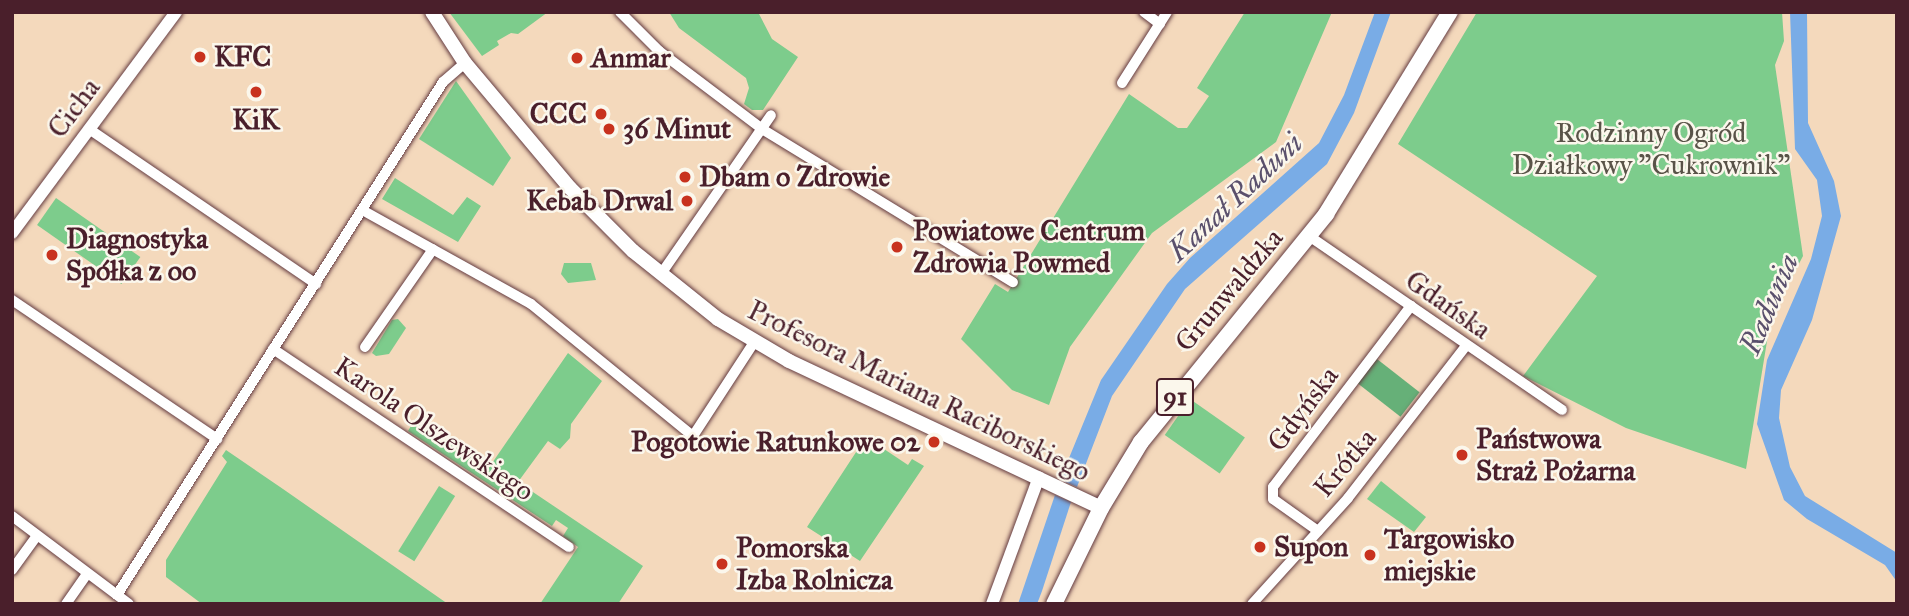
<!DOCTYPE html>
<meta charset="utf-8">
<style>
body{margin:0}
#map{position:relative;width:1909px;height:616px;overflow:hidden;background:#f4d9bc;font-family:"IM FELL Great Primer",serif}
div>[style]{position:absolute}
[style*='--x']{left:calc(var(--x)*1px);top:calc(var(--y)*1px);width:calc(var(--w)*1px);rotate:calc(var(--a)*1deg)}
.green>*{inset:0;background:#7dcc8c;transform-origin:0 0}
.forest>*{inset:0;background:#66b078;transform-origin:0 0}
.water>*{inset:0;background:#79ace6}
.roads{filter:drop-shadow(0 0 2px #643b41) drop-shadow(0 0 2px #643b41)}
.minor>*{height:10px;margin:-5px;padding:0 5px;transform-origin:5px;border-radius:5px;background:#fff}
.tertiary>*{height:12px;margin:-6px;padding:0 6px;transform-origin:6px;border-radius:6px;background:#fff}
.secondary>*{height:14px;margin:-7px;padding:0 7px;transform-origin:7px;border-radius:7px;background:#fff}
.primary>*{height:16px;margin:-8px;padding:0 8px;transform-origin:8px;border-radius:8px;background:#fff}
.dots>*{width:19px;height:19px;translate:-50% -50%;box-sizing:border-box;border:4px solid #fbf7ec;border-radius:50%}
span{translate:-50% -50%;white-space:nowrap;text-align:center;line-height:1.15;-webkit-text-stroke:5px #fbf7ec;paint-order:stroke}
.shield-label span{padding:2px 5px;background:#fbf7ec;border:2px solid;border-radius:5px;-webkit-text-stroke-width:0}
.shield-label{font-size:26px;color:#4a1f2b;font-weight:700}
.poi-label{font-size:28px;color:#4a1f2b;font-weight:700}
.left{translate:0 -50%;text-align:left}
.right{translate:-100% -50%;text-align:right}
.street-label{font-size:28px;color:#4a1f2b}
.park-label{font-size:28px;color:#595348}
.water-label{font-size:30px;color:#5a506c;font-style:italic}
.frame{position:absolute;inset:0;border:14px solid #4a1f2b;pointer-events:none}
</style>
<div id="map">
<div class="green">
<i style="clip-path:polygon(449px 12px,548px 12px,518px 34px,511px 33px,497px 41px,499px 45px,482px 56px)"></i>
<i style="clip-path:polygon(669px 12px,758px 12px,772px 39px,798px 57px,763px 110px,752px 110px,744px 104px,749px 88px,746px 78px,679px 28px)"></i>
<i style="clip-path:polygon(1245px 12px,1332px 12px,1276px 142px,1152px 233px,1070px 347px,1049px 405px,1012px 390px,961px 339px,995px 284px,1008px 292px,1129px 94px,1178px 128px,1187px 128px,1209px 96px,1197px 88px)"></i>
<i style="clip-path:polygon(1477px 12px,1782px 12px,1784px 41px,1775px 65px,1803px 256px,1771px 317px,1746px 469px,1626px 428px,1523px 376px,1597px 276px,1398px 144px)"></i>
<i style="clip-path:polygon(456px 81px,511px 158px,493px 186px,419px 139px)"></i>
<i style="clip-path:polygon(395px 178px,453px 215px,467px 197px,481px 206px,458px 242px,382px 199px)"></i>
<i style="left:56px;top:198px;width:103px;height:33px;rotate:35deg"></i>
<i style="clip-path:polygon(564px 263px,591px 263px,596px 280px,568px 283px,561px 274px)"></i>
<i style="clip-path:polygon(398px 319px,406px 328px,389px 354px,376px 356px,372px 353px,392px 320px)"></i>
<i style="clip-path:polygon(568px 353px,602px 381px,571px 424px,570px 438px,560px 449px,548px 441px,518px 482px,643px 566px,618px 604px,540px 604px,578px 547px,563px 536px,568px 528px,556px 520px,552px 526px,408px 431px,415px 419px,488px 469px)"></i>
<i style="left:1190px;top:399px;width:67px;height:44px;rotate:35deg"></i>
<i style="clip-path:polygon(872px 441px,908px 465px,912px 459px,924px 466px,860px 561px,807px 527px,862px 443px)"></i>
<i style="clip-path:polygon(226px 450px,283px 489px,448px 604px,202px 604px,166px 577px,166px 560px,227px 462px,222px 456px)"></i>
<i style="clip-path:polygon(1381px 481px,1426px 517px,1414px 532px,1367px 499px)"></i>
<i style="left:439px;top:486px;width:19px;height:77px;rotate:32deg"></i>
</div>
<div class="forest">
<i style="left:1377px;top:359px;width:54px;height:31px;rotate:38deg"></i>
</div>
<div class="water">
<i style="clip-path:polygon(1375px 12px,1391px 12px,1354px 113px,1327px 164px,1185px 289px,1112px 396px,1077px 487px,1060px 480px,1101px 380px,1167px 284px,1190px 258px,1319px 143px,1344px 95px)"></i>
<i style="clip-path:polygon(1790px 12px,1807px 12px,1808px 123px,1834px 181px,1841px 216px,1812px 320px,1781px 390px,1779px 418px,1790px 467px,1805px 496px,1897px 553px,1897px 582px,1885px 565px,1807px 519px,1784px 500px,1757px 424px,1767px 360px,1811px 259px,1822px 216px,1817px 180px,1795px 149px)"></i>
<i style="clip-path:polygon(1055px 495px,1071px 502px,1042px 591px,1037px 604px,1018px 604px)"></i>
</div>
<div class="roads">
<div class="minor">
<i style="--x:620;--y:12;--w:55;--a:45"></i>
<i style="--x:659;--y:51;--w:129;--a:37.1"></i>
<i style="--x:762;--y:129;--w:294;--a:31.4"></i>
<i style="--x:1144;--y:12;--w:20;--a:37"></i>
<i style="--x:1122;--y:83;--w:84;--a:-57.6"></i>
<i style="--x:89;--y:129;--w:275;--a:34.3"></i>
<i style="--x:364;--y:211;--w:191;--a:29.1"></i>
<i style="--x:531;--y:304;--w:209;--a:39.2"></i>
<i style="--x:693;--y:436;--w:113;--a:-56.9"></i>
<i style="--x:1309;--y:236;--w:307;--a:34.5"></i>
<i style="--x:661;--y:274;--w:193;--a:-55.3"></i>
<i style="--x:12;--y:300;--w:248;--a:34.1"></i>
<i style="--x:365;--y:347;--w:119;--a:-55.2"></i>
<i style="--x:273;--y:349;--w:356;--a:33.8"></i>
<i style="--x:12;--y:516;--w:146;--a:36.9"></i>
<i style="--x:1318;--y:531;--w:55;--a:-144.6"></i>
<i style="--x:1273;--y:499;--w:12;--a:-90"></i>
<i style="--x:1273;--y:487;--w:228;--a:-52.7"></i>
<i style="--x:12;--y:570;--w:41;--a:-54"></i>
<i style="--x:117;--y:595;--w:608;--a:-57.56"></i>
<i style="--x:443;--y:82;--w:29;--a:-41"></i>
<i style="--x:66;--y:604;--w:37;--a:-55"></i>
<i style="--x:1252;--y:604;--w:143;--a:-47.8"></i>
<i style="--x:1348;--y:498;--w:192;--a:-52.2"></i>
</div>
<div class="tertiary">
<i style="--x:12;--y:233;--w:275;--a:-53.4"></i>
<i style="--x:992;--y:604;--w:135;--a:-69.7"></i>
</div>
<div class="secondary">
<i style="--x:432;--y:12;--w:61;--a:57.1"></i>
<i style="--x:465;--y:63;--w:163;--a:50"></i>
<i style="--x:570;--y:188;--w:89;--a:45"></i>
<i style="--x:633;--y:251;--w:109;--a:38.7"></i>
<i style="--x:718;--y:319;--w:82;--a:30.6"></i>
<i style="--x:789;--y:361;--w:345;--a:25.2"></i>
</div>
<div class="primary">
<i style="--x:1054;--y:604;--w:107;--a:-63.9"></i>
<i style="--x:1101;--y:508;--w:77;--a:-58.8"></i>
<i style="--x:1141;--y:442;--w:294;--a:-50.9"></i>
<i style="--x:1326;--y:214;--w:237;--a:-58.5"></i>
</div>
</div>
<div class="dots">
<i style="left:200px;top:57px;background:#c8321e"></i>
<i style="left:577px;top:58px;background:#c8321e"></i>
<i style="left:256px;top:92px;background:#c8321e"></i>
<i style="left:601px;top:114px;background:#c8321e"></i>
<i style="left:609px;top:129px;background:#c8321e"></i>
<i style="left:685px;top:177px;background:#c8321e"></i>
<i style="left:687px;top:201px;background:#c8321e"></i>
<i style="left:897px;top:247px;background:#c8321e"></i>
<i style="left:52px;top:255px;background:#c8321e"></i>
<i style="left:934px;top:442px;background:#c8321e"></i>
<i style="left:1462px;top:455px;background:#c8321e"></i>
<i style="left:1260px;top:547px;background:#c8321e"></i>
<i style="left:1370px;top:555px;background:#c8321e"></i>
<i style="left:722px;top:564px;background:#c8321e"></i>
</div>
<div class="shield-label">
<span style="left:1175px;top:397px">91</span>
</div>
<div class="poi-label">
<span class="left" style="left:214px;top:57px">KFC</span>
<span class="left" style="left:591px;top:58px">Anmar</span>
<span class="right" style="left:587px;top:114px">CCC</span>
<span style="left:256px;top:120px">KiK</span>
<span class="left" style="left:623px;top:129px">36 Minut</span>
<span class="left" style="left:699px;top:177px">Dbam o Zdrowie</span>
<span class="right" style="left:673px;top:201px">Kebab Drwal</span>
<span class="left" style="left:913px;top:247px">Powiatowe Centrum<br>Zdrowia Powmed</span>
<span class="left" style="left:66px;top:255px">Diagnostyka<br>Spółka z oo</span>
<span class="left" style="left:1476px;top:455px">Państwowa<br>Straż Pożarna</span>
<span class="right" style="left:920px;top:442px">Pogotowie Ratunkowe 02</span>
<span class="left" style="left:1384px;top:555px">Targowisko<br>miejskie</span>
<span class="left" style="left:1274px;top:547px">Supon</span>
<span class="left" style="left:736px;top:564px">Pomorska<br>Izba Rolnicza</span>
</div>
<div class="street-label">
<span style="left:74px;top:108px;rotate:-53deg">Cicha</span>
<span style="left:1229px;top:290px;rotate:-50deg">Grunwaldzka</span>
<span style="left:1448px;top:305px;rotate:35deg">Gdańska</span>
<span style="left:919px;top:391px;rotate:26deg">Profesora Mariana Raciborskiego</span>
<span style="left:1303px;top:409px;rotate:-53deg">Gdyńska</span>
<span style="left:434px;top:429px;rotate:34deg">Karola Olszewskiego</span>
<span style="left:1345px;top:463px;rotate:-50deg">Krótka</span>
</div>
<div class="park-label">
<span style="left:1651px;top:149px">Rodzinny Ogród<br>Działkowy "Cukrownik"</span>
</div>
<div class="water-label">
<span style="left:1235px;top:197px;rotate:-43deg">Kanał Raduni</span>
<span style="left:1769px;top:304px;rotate:-67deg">Radunia</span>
</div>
<div class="frame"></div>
</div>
